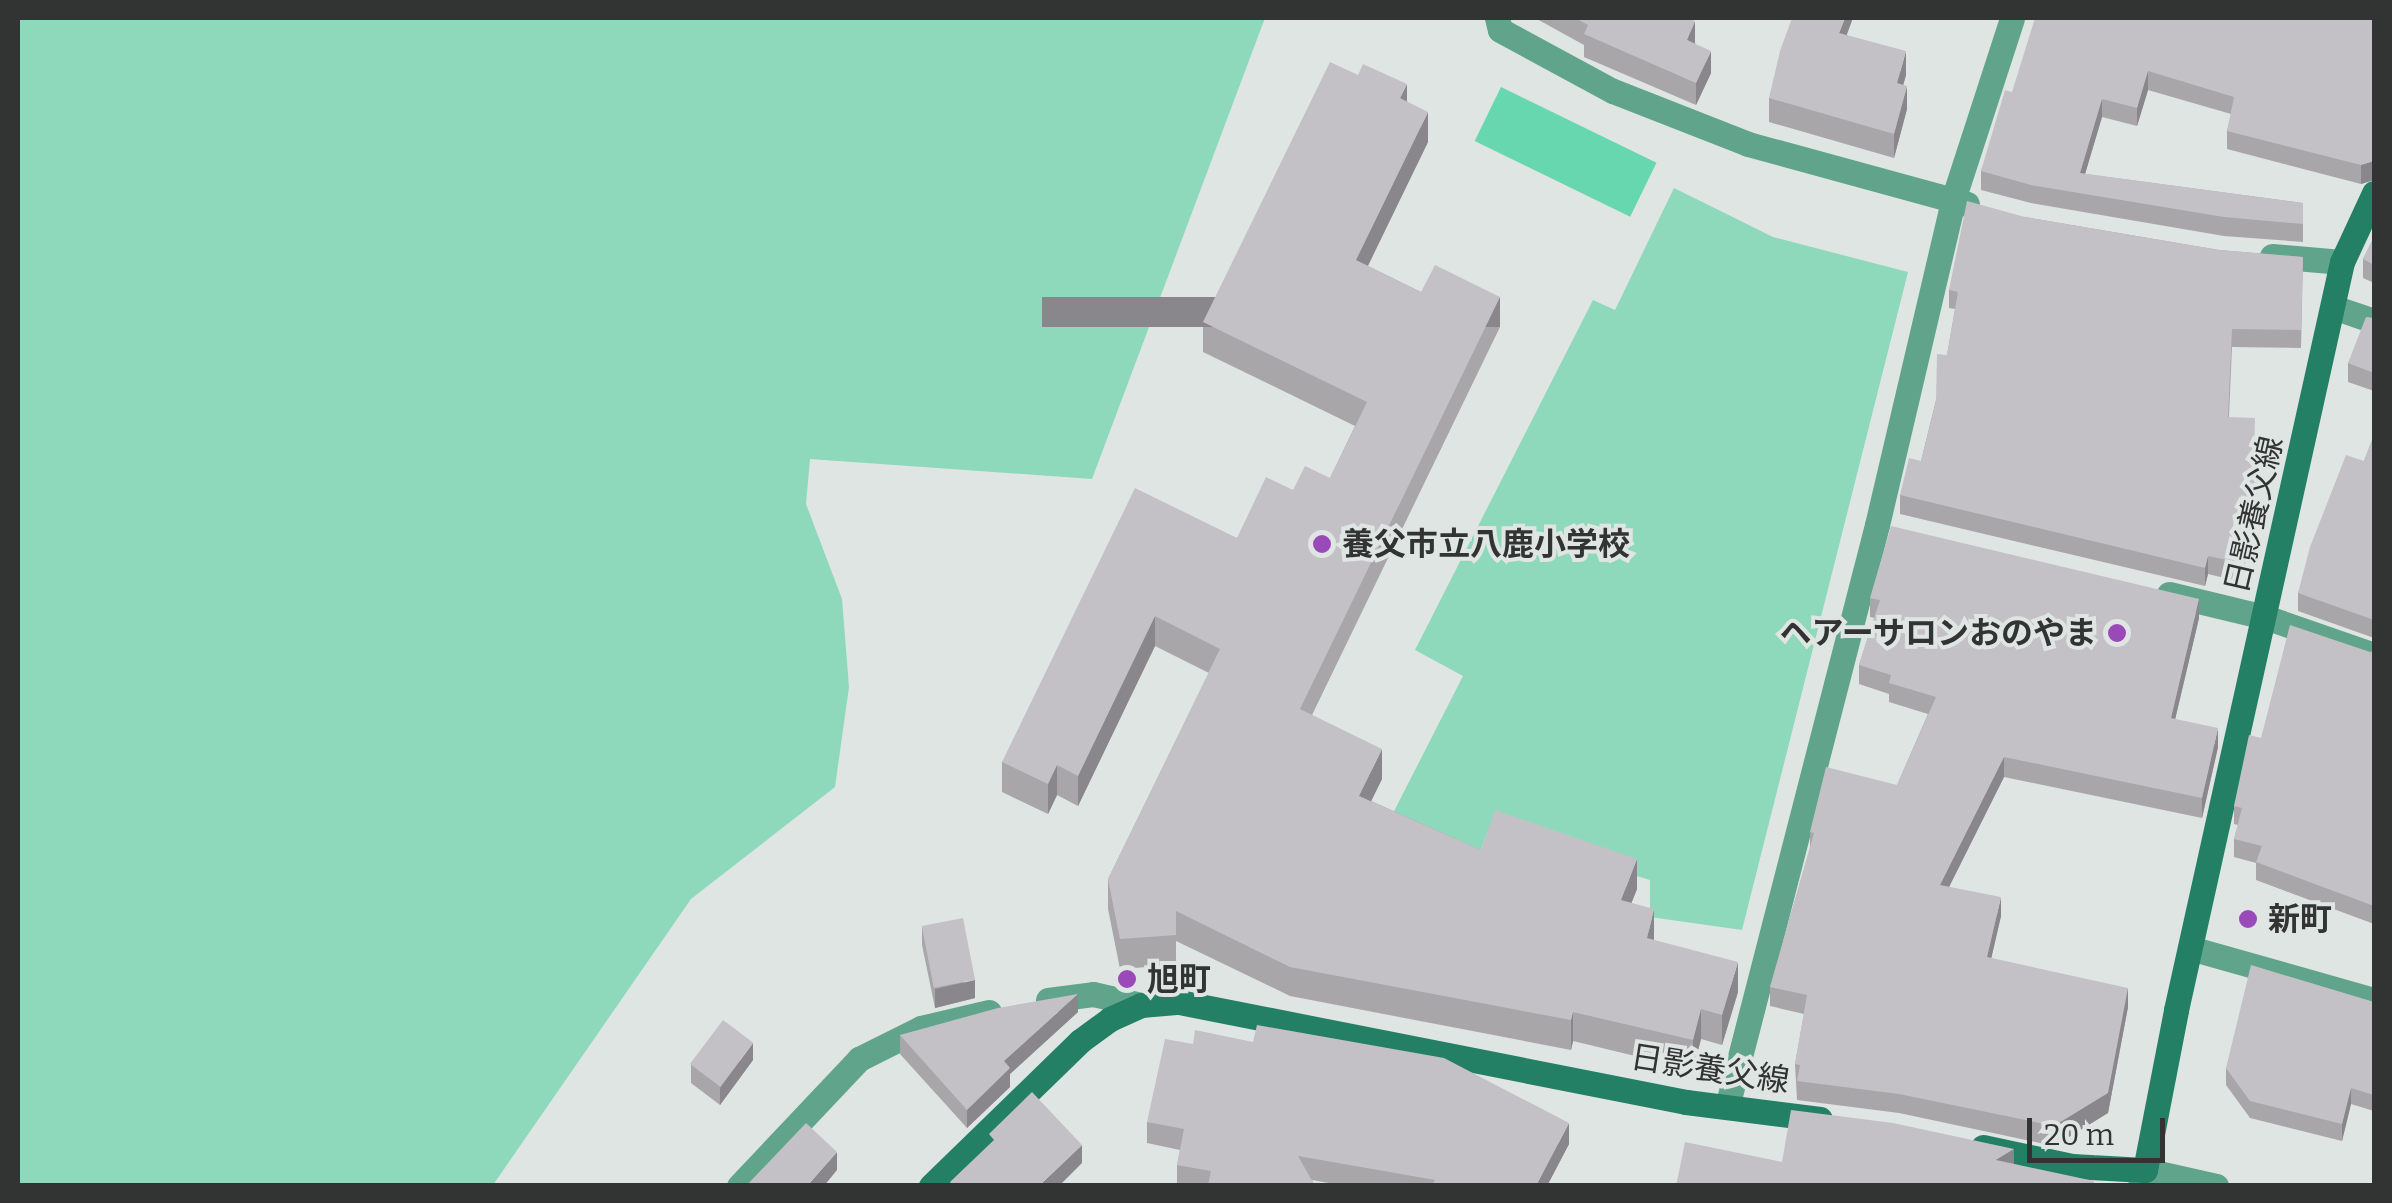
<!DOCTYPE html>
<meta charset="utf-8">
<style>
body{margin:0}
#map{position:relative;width:2392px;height:1203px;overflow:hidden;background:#dfe5e3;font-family:Bitter,"Noto Sans JP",serif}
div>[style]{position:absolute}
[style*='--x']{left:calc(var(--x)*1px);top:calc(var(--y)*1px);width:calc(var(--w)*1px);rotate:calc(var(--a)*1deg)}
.green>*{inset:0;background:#8ed9bc}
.water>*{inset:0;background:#67d7b0;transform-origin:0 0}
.minor>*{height:25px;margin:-12.5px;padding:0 12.5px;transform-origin:12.5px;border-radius:12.5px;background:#60a58b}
.tertiary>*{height:25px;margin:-12.5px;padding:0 12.5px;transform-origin:12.5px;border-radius:12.5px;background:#60a58b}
.secondary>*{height:25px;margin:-12.5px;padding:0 12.5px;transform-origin:12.5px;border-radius:12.5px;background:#248064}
.wall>*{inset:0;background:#a9a6aa}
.shaded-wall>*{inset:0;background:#89878b;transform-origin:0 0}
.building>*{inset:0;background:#c4c1c6;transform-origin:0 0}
.dots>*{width:28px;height:28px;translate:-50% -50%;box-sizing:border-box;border:5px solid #dfe5e3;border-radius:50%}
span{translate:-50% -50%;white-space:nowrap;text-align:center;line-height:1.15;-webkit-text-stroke:8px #dfe5e3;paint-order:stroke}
.street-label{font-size:32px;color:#313433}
.poi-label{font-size:32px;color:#313433;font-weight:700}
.left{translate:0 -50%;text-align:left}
.right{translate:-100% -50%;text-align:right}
.frame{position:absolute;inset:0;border:20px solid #313433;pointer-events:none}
.scale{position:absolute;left:2027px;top:1118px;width:138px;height:45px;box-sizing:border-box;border:5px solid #313433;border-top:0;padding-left:12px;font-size:30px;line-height:35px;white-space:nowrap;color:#313433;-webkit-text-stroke:8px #dfe5e3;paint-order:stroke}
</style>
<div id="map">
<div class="green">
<i style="clip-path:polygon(18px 18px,1265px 18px,1092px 479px,810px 459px,806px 504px,842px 599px,849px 687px,835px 787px,691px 899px,493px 1185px,18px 1185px)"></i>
<i style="clip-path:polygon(1674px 188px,1773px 237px,1908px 272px,1742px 930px,1650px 917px,1650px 880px,1488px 831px,1474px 868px,1388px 823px,1463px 676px,1415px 650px,1593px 300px,1615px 310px)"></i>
</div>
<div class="water">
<i style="left:1501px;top:87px;width:173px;height:60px;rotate:26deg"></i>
</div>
<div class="minor">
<i style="--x:1497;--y:18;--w:12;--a:76"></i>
<i style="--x:1500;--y:30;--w:128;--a:28.4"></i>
<i style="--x:1613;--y:91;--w:145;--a:21.4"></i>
<i style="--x:1748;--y:144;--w:227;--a:15.3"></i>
<i style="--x:2272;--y:256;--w:70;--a:4.9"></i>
<i style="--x:2333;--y:307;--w:43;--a:18.9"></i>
<i style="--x:2169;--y:594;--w:99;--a:13.5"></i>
<i style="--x:2265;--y:617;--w:115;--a:19.2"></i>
<i style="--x:2190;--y:948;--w:191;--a:15.8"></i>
<i style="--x:1048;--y:1000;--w:45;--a:-7.6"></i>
<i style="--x:1093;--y:994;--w:49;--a:12.9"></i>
<i style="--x:1727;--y:1107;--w:601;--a:-75.55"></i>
<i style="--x:1877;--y:525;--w:334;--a:-76.8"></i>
<i style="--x:1953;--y:200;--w:191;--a:-72"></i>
<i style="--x:739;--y:1186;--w:175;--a:-46.6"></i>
<i style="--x:859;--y:1059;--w:69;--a:-26.6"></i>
<i style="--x:921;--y:1028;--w:70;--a:-13.2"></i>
</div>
<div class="tertiary">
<i style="--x:2140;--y:1186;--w:17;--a:-73"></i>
<i style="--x:2145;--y:1170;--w:73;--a:12.7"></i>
</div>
<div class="secondary">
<i style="--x:1983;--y:1147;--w:91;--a:12.1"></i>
<i style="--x:2072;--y:1166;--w:73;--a:3.1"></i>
<i style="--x:2145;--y:1170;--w:163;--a:-79"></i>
<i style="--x:2176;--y:1010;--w:766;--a:-77.49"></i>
<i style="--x:2342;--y:262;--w:76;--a:-65.1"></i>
<i style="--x:931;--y:1186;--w:208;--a:-44.2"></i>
<i style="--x:1080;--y:1041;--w:37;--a:-36"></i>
<i style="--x:1110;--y:1019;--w:34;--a:-24"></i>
<i style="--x:1141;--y:1005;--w:38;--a:-5"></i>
<i style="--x:1179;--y:1002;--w:517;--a:11.16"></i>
<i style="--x:1686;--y:1102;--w:135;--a:7.2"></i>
</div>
<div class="wall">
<i style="clip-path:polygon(1535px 18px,1687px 18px,1695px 43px,1711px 73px,1696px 105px,1584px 57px,1584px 45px)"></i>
<i style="clip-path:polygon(2374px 18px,2374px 180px,2361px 184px,2227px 149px,2227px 131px,2231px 114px,2148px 90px,2137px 126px,2102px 117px,2085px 174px,2303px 203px,2303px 242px,2224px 236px,2031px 203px,1981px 190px,1981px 171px,2012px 92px)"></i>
<i style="clip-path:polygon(1847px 35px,1906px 75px,1903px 85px,1907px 109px,1894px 158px,1769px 122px,1769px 98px)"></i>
<i style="clip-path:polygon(1407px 101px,1428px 142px,1368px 266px,1421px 292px,1500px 327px,1312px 715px,1382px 779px,1371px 801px,1481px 850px,1637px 889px,1631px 903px,1654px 940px,1738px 992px,1722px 1045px,1701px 1039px,1693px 1070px,1573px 1041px,1571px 1050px,1290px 996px,1176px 941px,1176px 965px,1120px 969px,1108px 909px,1108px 879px,1209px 673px,1155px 646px,1078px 806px,1057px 795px,1048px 814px,1002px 792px,1002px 762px,1237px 538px,1293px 490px,1330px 478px,1355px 426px,1203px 352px,1203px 322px)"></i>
<i style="clip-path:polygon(2025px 217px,2219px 250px,2303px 257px,2301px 348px,2232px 347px,2229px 417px,2254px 482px,2258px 501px,2241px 582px,2208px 574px,2205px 586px,1900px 514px,1900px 495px,1921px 461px,1947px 355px,1955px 309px,1949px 308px,1949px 290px)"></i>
<i style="clip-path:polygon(2374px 237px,2374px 283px,2363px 278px,2363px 259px)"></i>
<i style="clip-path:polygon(2374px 318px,2374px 391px,2348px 382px,2348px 363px)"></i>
<i style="clip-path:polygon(2374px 435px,2374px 638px,2298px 611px,2298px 593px,2364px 461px)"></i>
<i style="clip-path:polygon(1870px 598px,2199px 618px,2175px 719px,2218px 747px,2202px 818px,2004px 777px,1949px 887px,2001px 916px,1991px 958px,2128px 1007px,2108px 1113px,2054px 1146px,1899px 1113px,1797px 1100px,1795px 1064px,1804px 1014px,1770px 1006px,1770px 987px,1810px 848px,1810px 832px,1897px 785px,1928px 714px,1889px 702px,1889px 694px,1859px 684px,1859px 665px,1874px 618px,1870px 617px)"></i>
<i style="clip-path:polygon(2374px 651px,2374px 924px,2256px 880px,2256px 863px,2234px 857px,2234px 839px,2238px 825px,2234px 824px,2234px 806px,2261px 738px,2370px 652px)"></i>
<i style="clip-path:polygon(922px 927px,975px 998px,935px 1008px,922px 945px)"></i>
<i style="clip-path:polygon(2374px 1002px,2374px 1111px,2351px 1104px,2342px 1141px,2250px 1118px,2226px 1085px,2226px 1068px)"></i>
<i style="clip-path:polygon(1078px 1012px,1010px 1074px,1010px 1087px,967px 1128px,900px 1054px,900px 1035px)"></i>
<i style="clip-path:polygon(753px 1060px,720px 1105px,691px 1083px,691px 1065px)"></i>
<i style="clip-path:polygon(1147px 1122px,1569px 1144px,1547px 1186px,1345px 1186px,1312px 1180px,1315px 1186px,1177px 1186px,1177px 1165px,1180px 1150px,1147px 1143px)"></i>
</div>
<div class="shaded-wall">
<i style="clip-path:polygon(1845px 18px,1853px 18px,1839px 56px,1839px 33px)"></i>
<i style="clip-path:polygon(1695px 21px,1695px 44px,1687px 40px)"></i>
<i style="clip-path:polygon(1711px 51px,1711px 73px,1696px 105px,1696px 83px)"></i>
<i style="clip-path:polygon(1906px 51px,1906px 75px,1897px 107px,1897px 83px)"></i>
<i style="clip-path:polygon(2148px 71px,2148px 90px,2137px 126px,2137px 108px)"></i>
<i style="clip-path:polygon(1407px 84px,1407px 114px,1400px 98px)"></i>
<i style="clip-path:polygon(1907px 86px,1907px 109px,1894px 158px,1894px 134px)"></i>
<i style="clip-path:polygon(2102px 99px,2102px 117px,2080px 191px,2080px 173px)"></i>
<i style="clip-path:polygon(1428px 112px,1428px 142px,1356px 290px,1356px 260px)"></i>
<i style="clip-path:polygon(2374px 161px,2374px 180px,2361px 184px,2361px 165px)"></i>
<i style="left:1500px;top:297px;width:30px;height:458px;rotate:90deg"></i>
<i style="clip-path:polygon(2258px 483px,2258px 501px,2241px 582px,2241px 563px)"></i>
<i style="clip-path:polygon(2208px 556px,2208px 574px,2205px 586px,2205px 568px)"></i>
<i style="clip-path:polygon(2199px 599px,2199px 618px,2171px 737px,2171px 718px)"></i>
<i style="clip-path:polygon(1155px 616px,1155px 646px,1078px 806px,1078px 776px)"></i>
<i style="clip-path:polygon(2218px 728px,2218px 747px,2202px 818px,2202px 798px)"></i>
<i style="clip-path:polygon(1382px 749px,1382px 779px,1359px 826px,1359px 796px)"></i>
<i style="clip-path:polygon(2004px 757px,2004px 777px,1940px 905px,1940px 885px)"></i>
<i style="clip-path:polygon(1057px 765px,1057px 795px,1048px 814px,1048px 784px)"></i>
<i style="clip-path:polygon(1637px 859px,1637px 889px,1621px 930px,1621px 900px)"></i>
<i style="clip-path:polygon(2001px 897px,2001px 916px,1987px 977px,1987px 957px)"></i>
<i style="clip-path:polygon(1654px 909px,1654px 939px,1647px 968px,1647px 938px)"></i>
<i style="clip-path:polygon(1738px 962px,1738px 992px,1722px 1045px,1722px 1015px)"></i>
<i style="clip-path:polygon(975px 980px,975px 998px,935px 1008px,935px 989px)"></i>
<i style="clip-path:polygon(2128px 988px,2128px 1007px,2108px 1113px,2054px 1146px,2054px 1126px)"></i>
<i style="clip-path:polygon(1078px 994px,1078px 1012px,1010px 1074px,1010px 1087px,967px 1128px,967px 1110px,1004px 1061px)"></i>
<i style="clip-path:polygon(1701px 1009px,1701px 1039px,1693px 1070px,1693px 1040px)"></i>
<i style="clip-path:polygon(1573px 1012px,1573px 1041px,1571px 1050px,1571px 1020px)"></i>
<i style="clip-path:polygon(753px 1043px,753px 1060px,720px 1105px,720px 1088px)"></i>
<i style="clip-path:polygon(2351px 1088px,2351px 1104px,2342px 1141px,2342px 1124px)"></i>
<i style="clip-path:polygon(1569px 1123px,1569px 1144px,1547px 1186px,1536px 1186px)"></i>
<i style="clip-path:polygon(1082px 1145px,1082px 1163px,1059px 1186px,1041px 1186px,1041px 1184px)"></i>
<i style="clip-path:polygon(2014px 1149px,2014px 1170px,1996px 1160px)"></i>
<i style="clip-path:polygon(837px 1152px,837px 1170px,824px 1186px,807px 1186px)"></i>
</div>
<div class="building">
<i style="clip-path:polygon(1575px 18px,1687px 18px,1695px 21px,1687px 40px,1711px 51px,1696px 83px,1584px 34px,1588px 25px)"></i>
<i style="clip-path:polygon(1792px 18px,1845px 18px,1839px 33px,1906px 51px,1897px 83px,1907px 86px,1894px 134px,1769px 98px,1780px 51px)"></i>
<i style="clip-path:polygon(2035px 18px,2374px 18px,2374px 161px,2361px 165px,2227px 131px,2234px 97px,2148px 71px,2137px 108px,2102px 99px,2080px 173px,2303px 203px,2303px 224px,2224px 217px,2031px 185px,1981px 171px,2005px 90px,2012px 92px)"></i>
<i style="clip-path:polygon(1330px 62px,1358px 75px,1363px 64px,1407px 84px,1400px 98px,1428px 112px,1356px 260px,1421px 292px,1435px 265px,1500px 297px,1300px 709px,1382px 749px,1359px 796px,1481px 850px,1495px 810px,1637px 859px,1621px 900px,1654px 909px,1647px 938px,1738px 962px,1722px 1015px,1701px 1009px,1693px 1040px,1573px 1012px,1571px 1020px,1290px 967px,1176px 911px,1176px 935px,1120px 939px,1108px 879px,1220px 649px,1155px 616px,1078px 776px,1057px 765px,1048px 784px,1002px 762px,1135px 488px,1237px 538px,1266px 477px,1293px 490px,1305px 466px,1330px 478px,1367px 402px,1203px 322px)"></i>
<i style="clip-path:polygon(1967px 201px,2025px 217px,2219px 250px,2303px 257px,2301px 330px,2232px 329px,2228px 417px,2255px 418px,2253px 482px,2258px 483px,2241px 563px,2208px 556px,2205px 568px,1900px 495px,1909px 458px,1921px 461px,1936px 401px,1937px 354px,1947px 355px,1958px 292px,1949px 290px)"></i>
<i style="clip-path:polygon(2374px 237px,2374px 265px,2363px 259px)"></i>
<i style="clip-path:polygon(2366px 317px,2374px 318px,2374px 373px,2348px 363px)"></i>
<i style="clip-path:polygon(2374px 435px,2374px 620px,2298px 593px,2310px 547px,2346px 455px,2364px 461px)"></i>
<i style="clip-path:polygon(1891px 526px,2199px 599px,2171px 718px,2218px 728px,2202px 798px,2004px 757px,1940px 885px,2001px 897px,1987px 957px,2128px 988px,2108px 1093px,2054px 1126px,1899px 1094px,1797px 1081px,1800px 1065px,1795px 1064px,1807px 995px,1770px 987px,1814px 833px,1810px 832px,1826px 767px,1897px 785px,1936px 697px,1889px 683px,1891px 675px,1859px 665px,1880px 600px,1870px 598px)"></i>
<i style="clip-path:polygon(2290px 625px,2370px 652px,2374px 651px,2374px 906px,2256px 862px,2262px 846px,2234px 839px,2242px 808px,2234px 806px,2249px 735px,2261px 738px)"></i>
<i style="left:963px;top:918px;width:63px;height:42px;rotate:79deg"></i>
<i style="clip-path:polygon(2251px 965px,2374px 1002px,2374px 1095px,2351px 1088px,2342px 1124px,2250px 1101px,2226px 1068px)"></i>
<i style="clip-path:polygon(1078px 994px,1004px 1061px,1010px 1068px,967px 1110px,900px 1035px,998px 1008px)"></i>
<i style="left:723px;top:1020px;width:38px;height:55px;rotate:37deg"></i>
<i style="clip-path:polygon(1257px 1025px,1444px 1058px,1569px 1123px,1536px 1186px,1431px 1186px,1435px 1180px,1298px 1156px,1315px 1186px,1208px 1186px,1211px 1171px,1177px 1165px,1184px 1129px,1147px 1122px,1165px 1039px,1193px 1044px,1195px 1030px,1253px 1042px)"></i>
<i style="clip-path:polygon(1032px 1092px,1082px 1145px,1041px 1184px,1042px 1186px,953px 1186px,950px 1182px,994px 1140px,989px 1134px)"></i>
<i style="clip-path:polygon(1791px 1110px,1893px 1123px,2014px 1149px,1996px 1160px,2094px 1181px,2093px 1186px,1676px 1186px,1685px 1142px,1782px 1162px)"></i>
<i style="clip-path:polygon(806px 1123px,837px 1152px,807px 1186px,746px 1186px)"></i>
</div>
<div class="dots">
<i style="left:1322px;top:544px;background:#9a49b9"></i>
<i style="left:2117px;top:633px;background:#9a49b9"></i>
<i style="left:2248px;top:919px;background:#9a49b9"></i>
<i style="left:1127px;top:979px;background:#9a49b9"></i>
</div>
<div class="street-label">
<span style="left:2254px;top:515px;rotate:-77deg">日影養父線</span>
<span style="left:1710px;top:1069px;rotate:9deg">日影養父線</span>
</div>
<div class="poi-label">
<span class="left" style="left:1342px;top:544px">養父市立八鹿小学校</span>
<span class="right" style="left:2097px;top:633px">ヘアーサロンおのやま</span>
<span class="left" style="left:2268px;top:919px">新町</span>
<span class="left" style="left:1147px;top:979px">旭町</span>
</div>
<div class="frame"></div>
<div class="scale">20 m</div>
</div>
